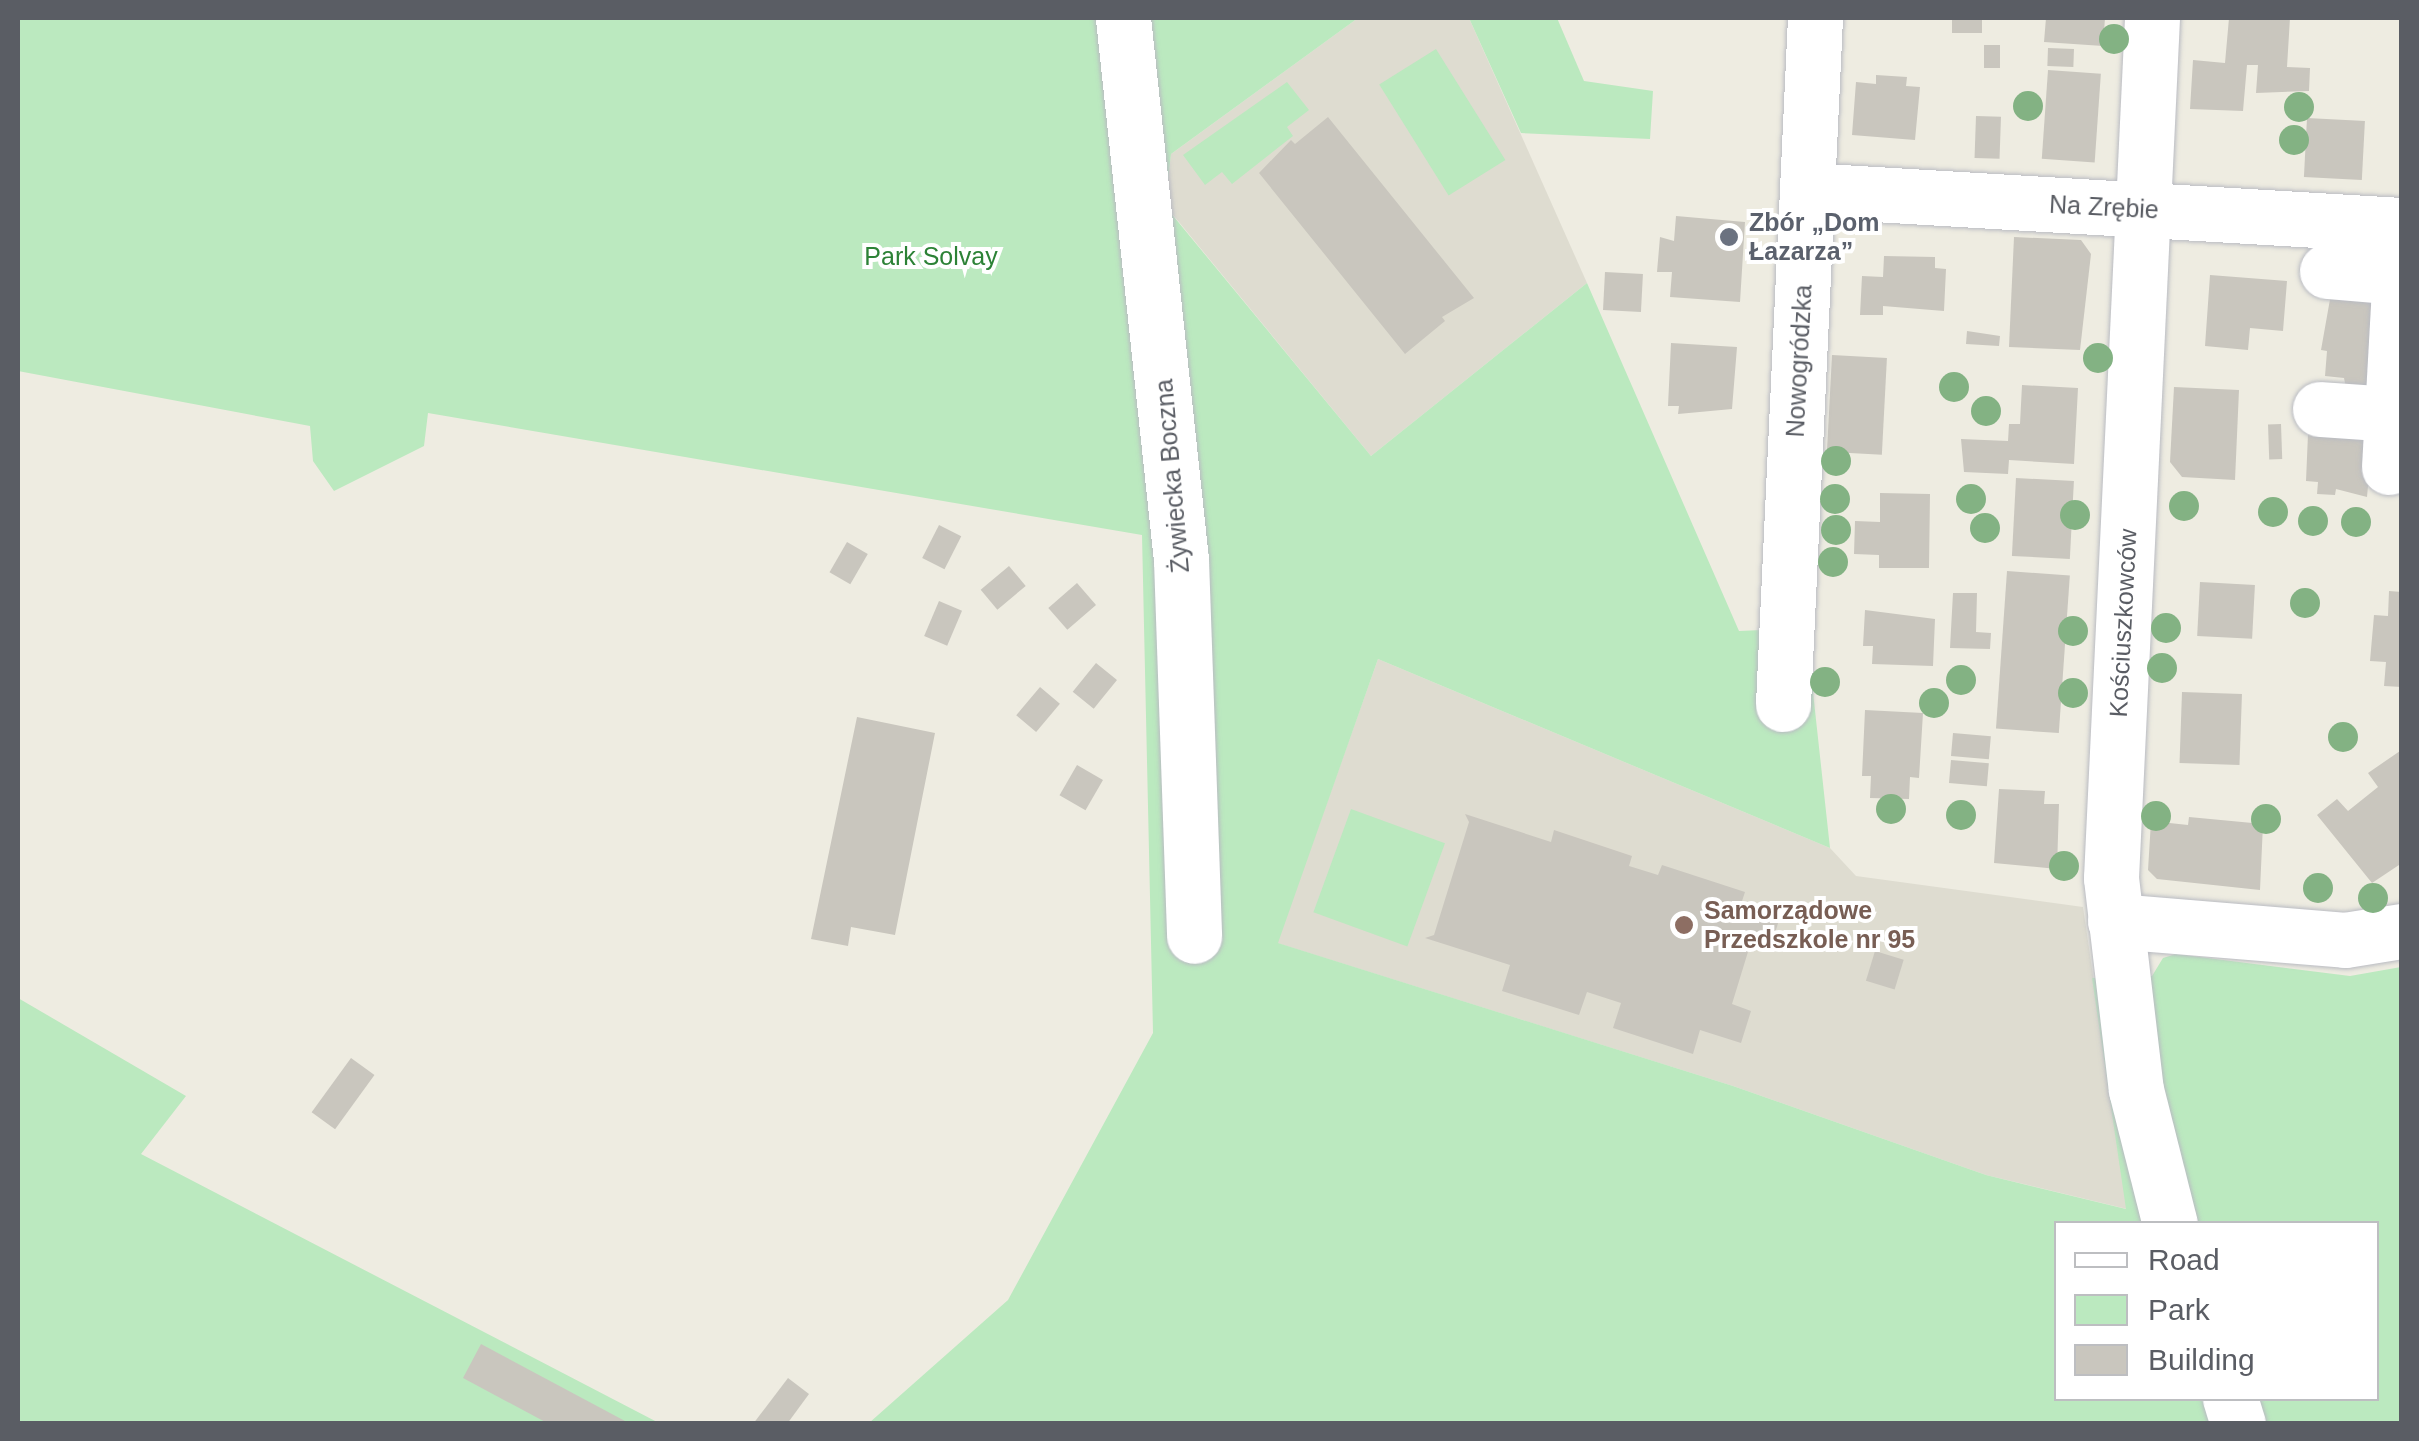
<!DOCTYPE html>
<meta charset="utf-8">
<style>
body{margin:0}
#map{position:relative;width:2419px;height:1441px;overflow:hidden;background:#eeece1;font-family:Arial,sans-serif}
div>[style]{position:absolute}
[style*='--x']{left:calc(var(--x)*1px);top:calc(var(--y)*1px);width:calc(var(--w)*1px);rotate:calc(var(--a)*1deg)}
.education>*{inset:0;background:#dedcd0}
.green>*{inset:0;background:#bbe9bf;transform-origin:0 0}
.building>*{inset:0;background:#c9c6be;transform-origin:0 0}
.roads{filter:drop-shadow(0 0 2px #b9bbc2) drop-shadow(0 0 2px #b9bbc2)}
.minor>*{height:55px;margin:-27.5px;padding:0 27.5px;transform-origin:27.5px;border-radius:27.5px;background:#fff}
.trees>*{width:30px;height:30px;margin:-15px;border-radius:50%;background:#83b283}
.dots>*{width:28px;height:28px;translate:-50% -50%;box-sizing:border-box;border:5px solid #fff;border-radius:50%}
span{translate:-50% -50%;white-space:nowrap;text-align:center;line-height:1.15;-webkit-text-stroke:8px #fff;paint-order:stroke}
.street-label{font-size:25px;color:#5a5d64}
.worship-label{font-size:25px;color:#5b616d;font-weight:700}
.left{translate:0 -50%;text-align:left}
.park-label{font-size:25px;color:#2c8236}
.education-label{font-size:25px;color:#785e54;font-weight:700}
.frame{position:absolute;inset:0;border:20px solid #5a5d64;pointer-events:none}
.legend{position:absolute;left:2054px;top:1221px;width:325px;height:180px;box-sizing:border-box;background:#fff;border:2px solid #bdbec1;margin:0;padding:12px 18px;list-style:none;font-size:30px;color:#5a5d64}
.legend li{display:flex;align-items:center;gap:20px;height:50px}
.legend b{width:50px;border:2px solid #bdbec1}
</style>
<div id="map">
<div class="education">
<i style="clip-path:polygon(1358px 18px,1469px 18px,1587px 283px,1371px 456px,1165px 205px,1171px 154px)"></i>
<i style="clip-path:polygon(1378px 659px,1830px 848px,1856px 876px,2083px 907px,2127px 1209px,1986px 1175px,1733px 1086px,1277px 943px)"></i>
</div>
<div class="green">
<i style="clip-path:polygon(evenodd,18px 18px,1358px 18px,1171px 154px,1165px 206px,1371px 456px,1587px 283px,1739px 631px,1762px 630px,1762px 680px,1812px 683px,1830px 848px,1378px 659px,1278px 943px,1733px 1086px,1986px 1175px,2126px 1209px,2092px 978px,2152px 976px,2163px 958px,2176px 954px,2350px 976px,2401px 967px,2401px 1423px,869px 1423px,1008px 1300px,1153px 1033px,1142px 535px,428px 413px,424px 446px,334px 491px,313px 461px,310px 426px,18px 371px,18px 18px,2056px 1224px,2376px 1224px,2376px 1398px,2056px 1398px,2056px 1224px)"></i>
<i style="clip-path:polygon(1469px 18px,1557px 18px,1584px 81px,1653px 91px,1650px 139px,1521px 133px)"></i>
<i style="left:1436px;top:49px;width:131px;height:67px;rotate:58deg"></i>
<i style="clip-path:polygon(1287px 82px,1309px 110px,1287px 127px,1293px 136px,1232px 184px,1222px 172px,1205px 185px,1183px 155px)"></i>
<i style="left:1351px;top:809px;width:100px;height:110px;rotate:20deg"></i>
<i style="clip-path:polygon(18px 998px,186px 1096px,141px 1154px,659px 1423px,18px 1423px)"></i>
</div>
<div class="building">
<i style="left:1952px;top:18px;width:30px;height:15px"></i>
<i style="clip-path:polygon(2046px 18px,2105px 18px,2103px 46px,2044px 42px)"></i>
<i style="clip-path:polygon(2229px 18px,2290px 18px,2287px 67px,2310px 68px,2309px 91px,2256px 93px,2258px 65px,2247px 65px,2243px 111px,2190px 109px,2193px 60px,2225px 63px)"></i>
<i style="left:1984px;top:45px;width:16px;height:23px"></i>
<i style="left:2048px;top:48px;width:26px;height:18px;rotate:2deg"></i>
<i style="left:2048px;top:70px;width:53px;height:89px;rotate:4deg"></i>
<i style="clip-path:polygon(1876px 75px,1907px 77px,1906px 86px,1920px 87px,1915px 140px,1852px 135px,1856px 82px,1876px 84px)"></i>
<i style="left:1976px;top:116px;width:25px;height:42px;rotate:2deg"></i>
<i style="clip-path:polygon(1328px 117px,1474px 298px,1442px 317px,1445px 321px,1405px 354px,1259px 173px,1291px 140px,1295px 144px)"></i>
<i style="left:2307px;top:118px;width:58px;height:59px;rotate:3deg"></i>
<i style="clip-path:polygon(1676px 216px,1745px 222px,1740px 302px,1670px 297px,1672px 272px,1657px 272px,1660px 237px,1674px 241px)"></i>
<i style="clip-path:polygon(2014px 237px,2081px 240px,2091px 254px,2080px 350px,2009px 347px)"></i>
<i style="clip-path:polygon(1884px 256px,1935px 257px,1935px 268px,1946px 269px,1944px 311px,1883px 306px,1883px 315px,1860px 315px,1862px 276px,1883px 277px)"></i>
<i style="left:1605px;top:272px;width:38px;height:38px;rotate:3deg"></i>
<i style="clip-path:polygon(2210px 275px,2287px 281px,2283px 331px,2250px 328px,2248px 350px,2205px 346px)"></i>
<i style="clip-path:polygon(2384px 286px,2376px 392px,2346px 388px,2344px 378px,2325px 376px,2327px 351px,2321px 350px,2332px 288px)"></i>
<i style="clip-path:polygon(1967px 331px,2000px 336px,1999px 346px,1966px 344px)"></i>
<i style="clip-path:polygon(1671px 343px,1737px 347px,1732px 409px,1678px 414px,1679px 406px,1668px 406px)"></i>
<i style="left:1832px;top:355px;width:55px;height:97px;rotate:3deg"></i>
<i style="clip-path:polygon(2022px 385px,2078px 388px,2074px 464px,2009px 460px,2008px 474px,1964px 472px,1961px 439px,2008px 441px,2009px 424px,2020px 424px)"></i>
<i style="clip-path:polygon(2174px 387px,2239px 390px,2235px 480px,2182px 477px,2170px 462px)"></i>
<i style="left:2281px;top:424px;width:35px;height:13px;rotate:88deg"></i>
<i style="clip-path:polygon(2308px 434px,2384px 439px,2380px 487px,2368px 486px,2367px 497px,2336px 489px,2335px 495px,2317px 494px,2318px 482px,2306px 481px)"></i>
<i style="left:2016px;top:478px;width:58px;height:78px;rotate:3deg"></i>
<i style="clip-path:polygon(1880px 493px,1930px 494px,1929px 568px,1879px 568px,1879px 555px,1854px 554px,1855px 521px,1880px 522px)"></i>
<i style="left:939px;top:525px;width:25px;height:37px;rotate:27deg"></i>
<i style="left:847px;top:542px;width:24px;height:35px;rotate:30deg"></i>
<i style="left:1009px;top:566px;width:26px;height:37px;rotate:50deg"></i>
<i style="left:2007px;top:571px;width:63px;height:158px;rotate:4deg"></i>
<i style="left:2200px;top:582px;width:55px;height:54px;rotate:3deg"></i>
<i style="left:1077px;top:583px;width:29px;height:38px;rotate:49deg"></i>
<i style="clip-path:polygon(2389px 591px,2402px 592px,2402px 687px,2384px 686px,2386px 662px,2370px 661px,2374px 615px,2388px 616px)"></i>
<i style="clip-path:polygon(1953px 593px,1977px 593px,1976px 632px,1991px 633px,1990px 649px,1950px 648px)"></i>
<i style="left:939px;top:601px;width:25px;height:38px;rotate:23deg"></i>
<i style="clip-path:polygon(1865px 610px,1935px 619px,1933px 666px,1872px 664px,1873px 646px,1863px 646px)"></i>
<i style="left:1096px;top:663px;width:27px;height:37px;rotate:39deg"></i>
<i style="left:1040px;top:687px;width:26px;height:37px;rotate:40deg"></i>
<i style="left:2182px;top:692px;width:60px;height:71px;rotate:2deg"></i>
<i style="clip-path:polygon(1865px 710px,1923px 713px,1919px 778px,1910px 777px,1909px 799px,1870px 798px,1871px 776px,1862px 776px)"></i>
<i style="clip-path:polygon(857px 717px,935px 733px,895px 935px,851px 927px,848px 946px,811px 939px)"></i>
<i style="left:1953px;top:733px;width:38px;height:23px;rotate:5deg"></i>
<i style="clip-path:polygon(2400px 751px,2402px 863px,2372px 883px,2317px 815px,2337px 799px,2348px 811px,2378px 787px,2368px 773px)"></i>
<i style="left:1951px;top:760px;width:38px;height:23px;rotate:5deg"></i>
<i style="left:1077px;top:765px;width:30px;height:35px;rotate:30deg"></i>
<i style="clip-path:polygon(1999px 789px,2045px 791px,2044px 804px,2059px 804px,2057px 869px,1994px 863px)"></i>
<i style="clip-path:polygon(1465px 814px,1551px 842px,1554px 830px,1632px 856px,1629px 866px,1658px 875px,1662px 865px,1745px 892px,1741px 904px,1780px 917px,1770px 949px,1751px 942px,1732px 1004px,1751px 1011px,1741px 1043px,1700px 1030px,1693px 1054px,1613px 1028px,1621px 1003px,1587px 992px,1579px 1015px,1502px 991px,1510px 965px,1425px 938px,1434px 935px,1469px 822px)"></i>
<i style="clip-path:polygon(2189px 817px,2263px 824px,2260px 890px,2157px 879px,2148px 870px,2151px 821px,2188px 825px)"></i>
<i style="left:1875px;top:951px;width:30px;height:31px;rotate:17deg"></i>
<i style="left:351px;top:1058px;width:29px;height:67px;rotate:36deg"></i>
<i style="clip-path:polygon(481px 1344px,625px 1421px,624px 1424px,549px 1424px,463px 1378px)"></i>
<i style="clip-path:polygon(788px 1378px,809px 1394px,787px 1424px,753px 1424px)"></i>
</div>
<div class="roads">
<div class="minor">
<i style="--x:1123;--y:18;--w:545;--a:83.89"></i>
<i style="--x:1181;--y:560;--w:376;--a:88"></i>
<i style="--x:2152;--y:18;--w:861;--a:92.73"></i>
<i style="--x:2111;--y:878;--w:213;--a:83.3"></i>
<i style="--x:2136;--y:1090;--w:138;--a:75.8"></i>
<i style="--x:1807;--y:190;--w:596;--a:3.37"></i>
<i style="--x:2327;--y:271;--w:72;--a:4.8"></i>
<i style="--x:2320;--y:409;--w:72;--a:4"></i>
<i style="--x:2389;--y:467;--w:229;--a:-86.8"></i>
<i style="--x:1783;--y:704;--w:687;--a:-87.33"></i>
<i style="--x:2115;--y:921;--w:231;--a:4.7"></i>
<i style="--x:2345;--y:940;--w:58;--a:-9"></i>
<i style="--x:2230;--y:1398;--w:27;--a:73"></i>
</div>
</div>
<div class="trees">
<i style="left:2114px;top:39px"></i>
<i style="left:2028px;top:106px"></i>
<i style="left:2299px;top:107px"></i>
<i style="left:2294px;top:140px"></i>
<i style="left:2098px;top:358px"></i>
<i style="left:1954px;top:387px"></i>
<i style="left:1986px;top:411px"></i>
<i style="left:1836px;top:461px"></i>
<i style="left:1835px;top:499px"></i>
<i style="left:1971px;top:499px"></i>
<i style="left:2184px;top:506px"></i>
<i style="left:2273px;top:512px"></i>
<i style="left:2075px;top:515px"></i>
<i style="left:2313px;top:521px"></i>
<i style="left:2356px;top:522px"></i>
<i style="left:1985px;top:528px"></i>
<i style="left:1836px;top:530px"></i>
<i style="left:1833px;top:562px"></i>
<i style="left:2305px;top:603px"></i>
<i style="left:2166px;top:628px"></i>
<i style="left:2073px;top:631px"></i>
<i style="left:2162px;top:668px"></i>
<i style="left:1961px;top:680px"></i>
<i style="left:1825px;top:682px"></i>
<i style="left:2073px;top:693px"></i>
<i style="left:1934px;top:703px"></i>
<i style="left:2343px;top:737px"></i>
<i style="left:1891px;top:809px"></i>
<i style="left:1961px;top:815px"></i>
<i style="left:2156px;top:816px"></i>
<i style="left:2266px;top:819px"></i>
<i style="left:2064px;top:866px"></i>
<i style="left:2318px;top:888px"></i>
<i style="left:2373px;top:898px"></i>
</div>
<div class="dots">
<i style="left:1729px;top:237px;background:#6b7280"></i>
<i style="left:1684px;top:925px;background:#8d6e63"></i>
</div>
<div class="street-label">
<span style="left:2104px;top:207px;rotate:3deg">Na Zrębie</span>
<span style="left:1799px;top:361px;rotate:-87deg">Nowogródzka</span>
<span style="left:1172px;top:476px;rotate:-95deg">Żywiecka Boczna</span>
<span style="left:2123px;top:623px;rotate:-87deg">Kościuszkowców</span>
</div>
<div class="worship-label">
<span class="left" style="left:1749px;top:237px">Zbór „Dom<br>Łazarza”</span>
</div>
<div class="park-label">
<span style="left:931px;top:256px">Park Solvay</span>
</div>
<div class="education-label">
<span class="left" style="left:1704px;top:925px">Samorządowe<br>Przedszkole nr 95</span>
</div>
<div class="frame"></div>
<ul class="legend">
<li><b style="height:12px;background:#fff"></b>Road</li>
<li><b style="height:28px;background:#bbe9bf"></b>Park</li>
<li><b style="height:28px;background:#c9c6be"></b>Building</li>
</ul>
</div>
